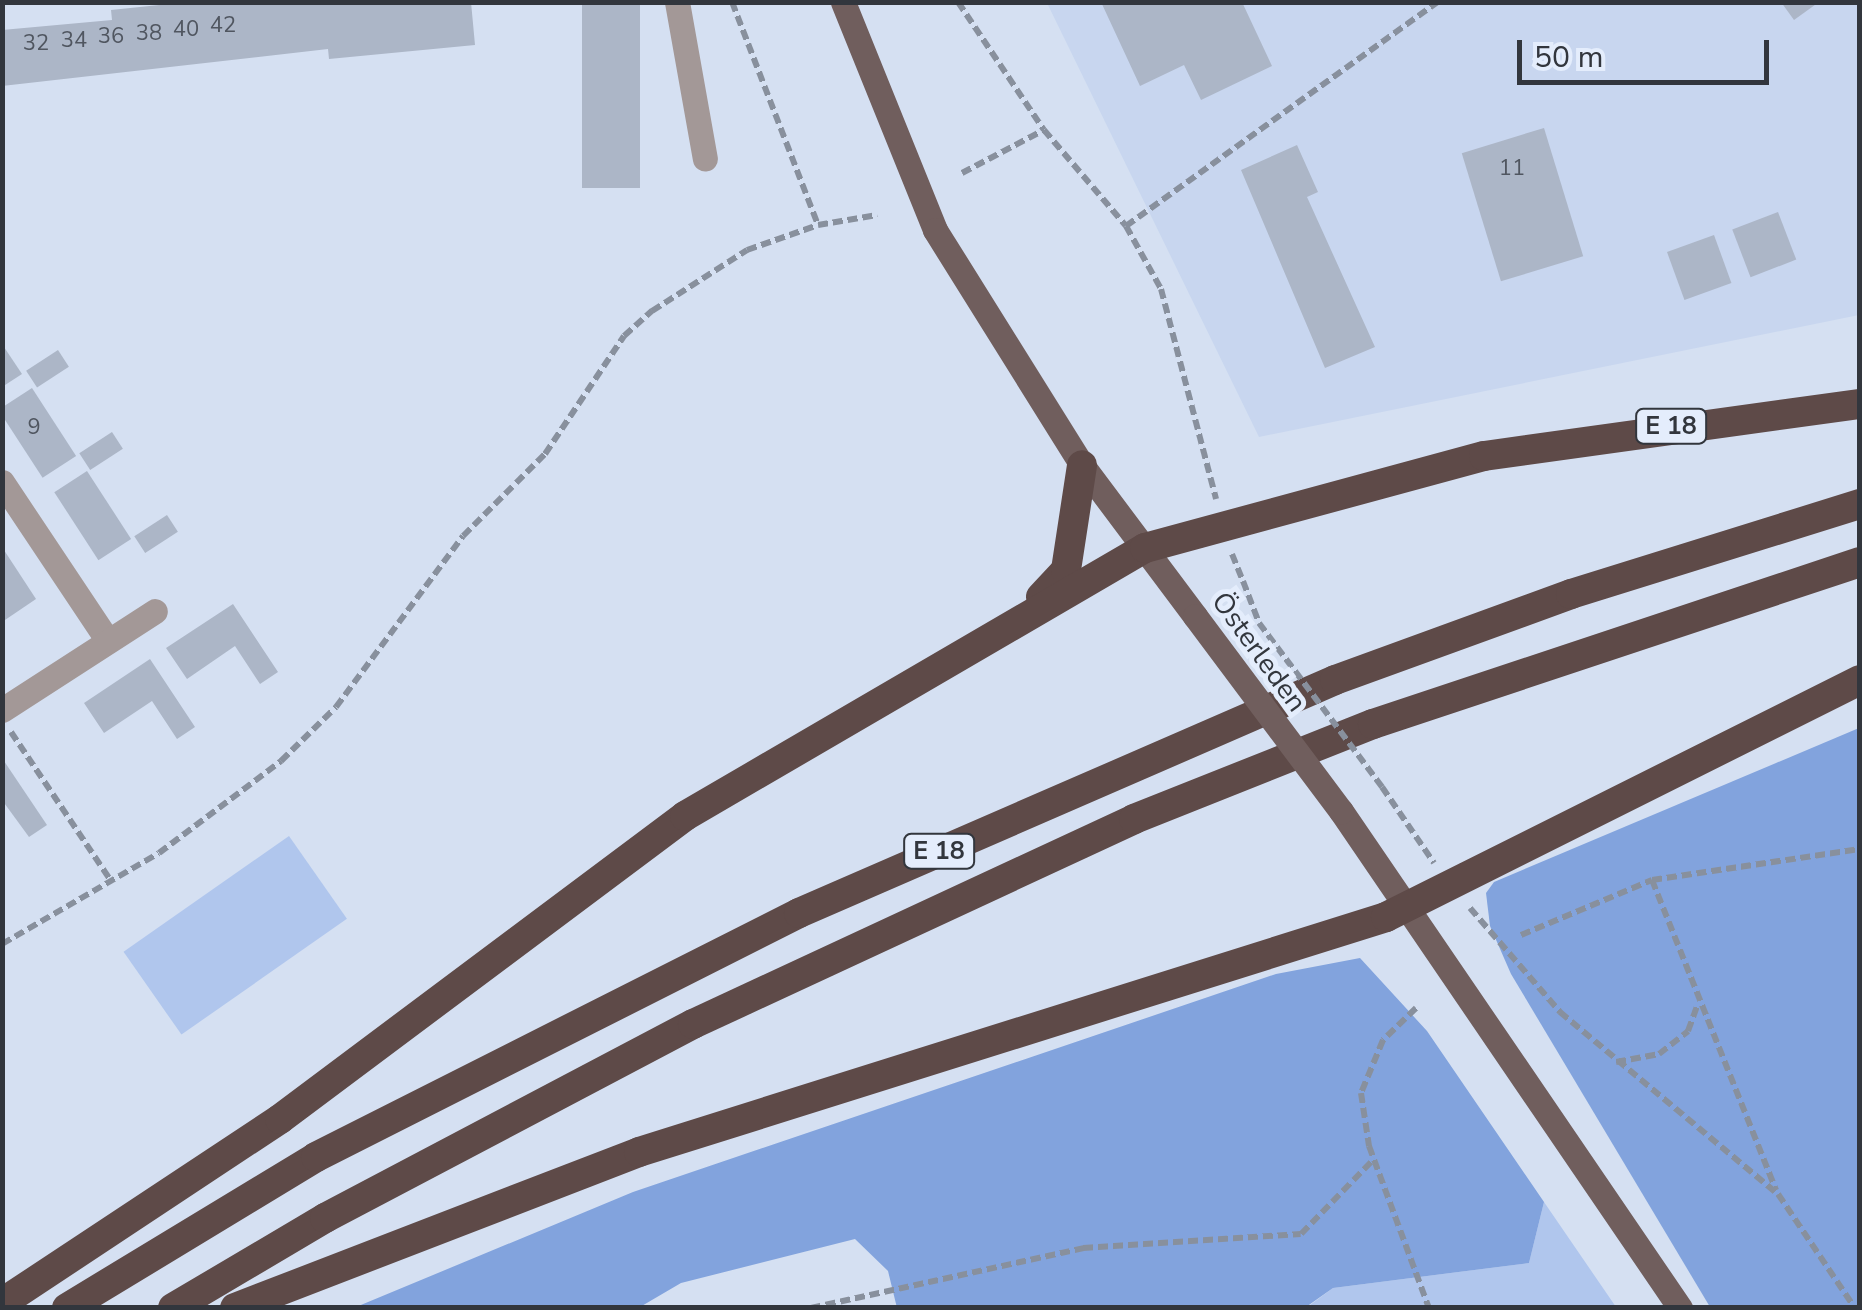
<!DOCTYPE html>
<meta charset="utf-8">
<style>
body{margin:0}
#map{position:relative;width:1862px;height:1310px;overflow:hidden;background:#d5e0f2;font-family:"Nunito Sans",sans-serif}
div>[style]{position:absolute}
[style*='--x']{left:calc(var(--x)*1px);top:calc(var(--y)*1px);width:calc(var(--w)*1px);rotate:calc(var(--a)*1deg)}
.built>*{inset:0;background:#c8d6ef}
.green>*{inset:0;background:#b0c6ed;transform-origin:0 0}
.forest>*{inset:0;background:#82a3dd}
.building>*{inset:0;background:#acb6c7;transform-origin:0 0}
.path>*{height:6px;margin-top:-3px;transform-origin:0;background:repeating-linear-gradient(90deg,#88909d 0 10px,transparent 0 15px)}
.minor>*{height:25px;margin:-12.5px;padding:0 12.5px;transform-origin:12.5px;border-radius:12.5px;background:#a39897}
.major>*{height:25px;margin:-12.5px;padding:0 12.5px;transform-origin:12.5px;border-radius:12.5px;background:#705e5d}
.highway>*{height:30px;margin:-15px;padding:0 15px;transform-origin:15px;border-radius:15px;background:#5e4a48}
.path-bridge>*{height:6px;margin-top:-3px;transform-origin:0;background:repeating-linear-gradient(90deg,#88909d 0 10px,transparent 0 15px)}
.major-bridge>*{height:25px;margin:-12.5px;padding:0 12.5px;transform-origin:12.5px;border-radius:12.5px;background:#705e5d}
span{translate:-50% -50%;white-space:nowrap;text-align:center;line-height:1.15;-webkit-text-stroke:10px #e4edfc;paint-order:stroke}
.number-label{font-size:22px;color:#505660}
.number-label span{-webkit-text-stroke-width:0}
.shield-label span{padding:2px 8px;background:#e4edfc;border:2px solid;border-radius:8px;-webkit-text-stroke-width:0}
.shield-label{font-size:25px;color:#32363d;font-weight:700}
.street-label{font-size:28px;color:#32363d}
.frame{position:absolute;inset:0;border:5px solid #32363d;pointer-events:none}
.scale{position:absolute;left:1517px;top:40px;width:252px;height:45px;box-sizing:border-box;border:5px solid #32363d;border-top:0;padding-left:12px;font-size:30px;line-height:35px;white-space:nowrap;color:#32363d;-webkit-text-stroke:8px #e4edfc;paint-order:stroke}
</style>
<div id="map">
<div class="built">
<i style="clip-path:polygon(1047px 3px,1859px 3px,1859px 315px,1259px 437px)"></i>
</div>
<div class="green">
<i style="left:289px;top:836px;width:101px;height:202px;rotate:55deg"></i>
<i style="clip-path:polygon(1544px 1202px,1616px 1307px,1306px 1308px,1333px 1288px,1529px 1263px)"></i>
</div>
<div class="forest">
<i style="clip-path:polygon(1859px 728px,1859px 1307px,1710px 1307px,1511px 974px,1490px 926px,1486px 893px,1494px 882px)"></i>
<i style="clip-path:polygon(1360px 958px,1427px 1031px,1544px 1202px,1529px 1263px,1333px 1288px,1306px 1307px,897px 1308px,888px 1271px,855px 1239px,681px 1283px,640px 1307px,356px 1307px,633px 1192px,1276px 974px)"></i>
</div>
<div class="building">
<i style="clip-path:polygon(188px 2px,471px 2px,475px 45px,329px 59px,328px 49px,2px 86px,2px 30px,112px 20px,111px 10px)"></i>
<i style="left:582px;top:2px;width:58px;height:186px"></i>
<i style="clip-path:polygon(1101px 2px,1242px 2px,1272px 66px,1201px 100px,1184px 65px,1140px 86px)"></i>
<i style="clip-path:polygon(1781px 2px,1819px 2px,1794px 20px)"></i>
<i style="left:1544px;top:128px;width:134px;height:86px;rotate:73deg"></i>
<i style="clip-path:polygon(1297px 145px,1318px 192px,1307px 197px,1375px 347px,1325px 368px,1241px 170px)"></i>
<i style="left:1778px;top:212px;width:51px;height:49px;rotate:69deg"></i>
<i style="left:1714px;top:235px;width:51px;height:50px;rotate:70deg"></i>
<i style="clip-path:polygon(2px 344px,22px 374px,2px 387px)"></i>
<i style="left:58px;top:350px;width:20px;height:38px;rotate:57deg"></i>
<i style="left:32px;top:388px;width:81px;height:40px;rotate:57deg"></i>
<i style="left:112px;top:432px;width:20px;height:39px;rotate:57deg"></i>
<i style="left:87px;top:471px;width:81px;height:39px;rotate:57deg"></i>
<i style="left:167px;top:515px;width:20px;height:39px;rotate:57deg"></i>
<i style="clip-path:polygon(2px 547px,36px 599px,5px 620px,2px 615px)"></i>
<i style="clip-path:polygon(233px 604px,278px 672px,260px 684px,235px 646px,187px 679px,166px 648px)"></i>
<i style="clip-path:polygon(150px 659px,195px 727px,177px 739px,152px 701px,104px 733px,84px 703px)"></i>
<i style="clip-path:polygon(2px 758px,47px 825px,29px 837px,2px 800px)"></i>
</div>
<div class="path">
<i style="--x:732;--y:2;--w:239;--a:68.9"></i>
<i style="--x:958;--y:2;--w:154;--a:56.1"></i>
<i style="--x:1044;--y:130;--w:126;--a:49.5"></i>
<i style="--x:1126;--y:226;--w:72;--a:60.9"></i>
<i style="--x:1161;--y:289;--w:217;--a:75.3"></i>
<i style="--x:962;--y:173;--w:93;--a:-27.7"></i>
<i style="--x:1126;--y:226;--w:384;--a:-35.7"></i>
<i style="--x:1232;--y:554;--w:29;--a:68"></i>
<i style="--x:11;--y:732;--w:179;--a:56.1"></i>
<i style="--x:1382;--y:787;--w:92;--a:55.6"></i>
<i style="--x:1652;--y:880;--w:334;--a:68.2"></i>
<i style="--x:1470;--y:908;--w:138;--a:49.1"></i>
<i style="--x:1560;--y:1012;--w:284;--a:39.9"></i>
<i style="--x:1778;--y:1194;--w:138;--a:56"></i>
<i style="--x:1521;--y:935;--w:142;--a:-22.8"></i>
<i style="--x:1652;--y:880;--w:210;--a:-8.5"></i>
<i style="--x:2;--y:944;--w:181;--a:-30.1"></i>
<i style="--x:159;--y:853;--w:153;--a:-37"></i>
<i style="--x:281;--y:761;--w:77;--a:-44.5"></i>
<i style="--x:336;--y:707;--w:213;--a:-53.4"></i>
<i style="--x:463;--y:536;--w:116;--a:-45"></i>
<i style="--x:545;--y:454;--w:142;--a:-56.2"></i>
<i style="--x:624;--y:336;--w:38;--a:-42"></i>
<i style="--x:652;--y:311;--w:113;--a:-32.7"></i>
<i style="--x:747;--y:250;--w:75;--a:-19.4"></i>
<i style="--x:818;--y:225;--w:60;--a:-9.6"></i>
<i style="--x:1416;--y:1008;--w:46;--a:135.9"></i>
<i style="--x:1383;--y:1040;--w:57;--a:112.5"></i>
<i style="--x:1361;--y:1093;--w:54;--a:81.4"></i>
<i style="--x:1369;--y:1146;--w:173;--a:69.7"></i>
<i style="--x:1616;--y:1062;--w:44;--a:-10.5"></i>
<i style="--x:1659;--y:1054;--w:37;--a:-38"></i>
<i style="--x:1688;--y:1031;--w:29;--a:-70"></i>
<i style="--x:811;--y:1308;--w:279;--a:-12.4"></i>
<i style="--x:1083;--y:1248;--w:218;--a:-3.7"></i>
<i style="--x:1301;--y:1234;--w:105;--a:-45.8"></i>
</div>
<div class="minor">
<i style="--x:677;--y:2;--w:159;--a:79.9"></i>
<i style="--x:2;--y:482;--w:191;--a:56.3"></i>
<i style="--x:2;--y:710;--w:182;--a:-32.9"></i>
</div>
<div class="major">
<i style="--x:843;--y:2;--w:246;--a:68"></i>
<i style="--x:935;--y:230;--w:277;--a:58"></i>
<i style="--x:1082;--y:465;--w:189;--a:53.2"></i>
<i style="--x:1341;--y:811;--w:602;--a:55.7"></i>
</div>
<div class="highway">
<i style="--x:1041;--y:597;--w:37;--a:-47"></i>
<i style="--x:1066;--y:570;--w:106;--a:-81.3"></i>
<i style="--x:2;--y:1303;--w:333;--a:-33.5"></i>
<i style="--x:280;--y:1119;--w:506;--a:-36.8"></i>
<i style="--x:685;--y:816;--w:532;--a:-30.23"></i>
<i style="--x:1145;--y:548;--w:351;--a:-15.2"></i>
<i style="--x:1484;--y:456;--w:380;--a:-7.9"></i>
<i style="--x:67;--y:1308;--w:291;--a:-31.2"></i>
<i style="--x:316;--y:1157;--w:541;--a:-26.8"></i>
<i style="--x:799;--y:913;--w:584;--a:-23.49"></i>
<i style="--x:1335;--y:680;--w:251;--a:-20"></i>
<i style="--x:1571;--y:594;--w:303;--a:-17.3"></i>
<i style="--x:173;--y:1308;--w:177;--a:-30.6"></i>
<i style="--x:325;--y:1218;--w:416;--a:-27.8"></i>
<i style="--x:693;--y:1024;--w:486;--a:-24.9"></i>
<i style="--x:1134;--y:819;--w:257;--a:-21.7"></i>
<i style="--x:1373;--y:724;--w:513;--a:-18.4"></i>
<i style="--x:235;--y:1308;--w:433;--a:-21.1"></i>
<i style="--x:639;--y:1152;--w:783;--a:-17.46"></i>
<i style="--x:1386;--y:917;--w:530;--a:-26.57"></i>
</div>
<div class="path-bridge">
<i style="--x:1243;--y:581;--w:45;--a:69.1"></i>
<i style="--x:1259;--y:623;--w:205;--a:53.1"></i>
</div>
<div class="major-bridge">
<i style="--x:1195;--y:616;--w:244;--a:53.2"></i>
</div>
<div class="number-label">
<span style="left:223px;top:26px">42</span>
<span style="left:186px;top:30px">40</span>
<span style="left:149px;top:34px">38</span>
<span style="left:111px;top:37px">36</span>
<span style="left:74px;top:41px">34</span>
<span style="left:36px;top:44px">32</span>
<span style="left:1512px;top:169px">11</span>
<span style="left:34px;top:428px">9</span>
</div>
<div class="shield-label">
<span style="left:1671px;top:426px">E 18</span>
<span style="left:939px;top:851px">E 18</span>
</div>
<div class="street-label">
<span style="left:1259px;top:652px;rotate:54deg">Österleden</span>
</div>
<div class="frame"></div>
<div class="scale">50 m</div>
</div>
